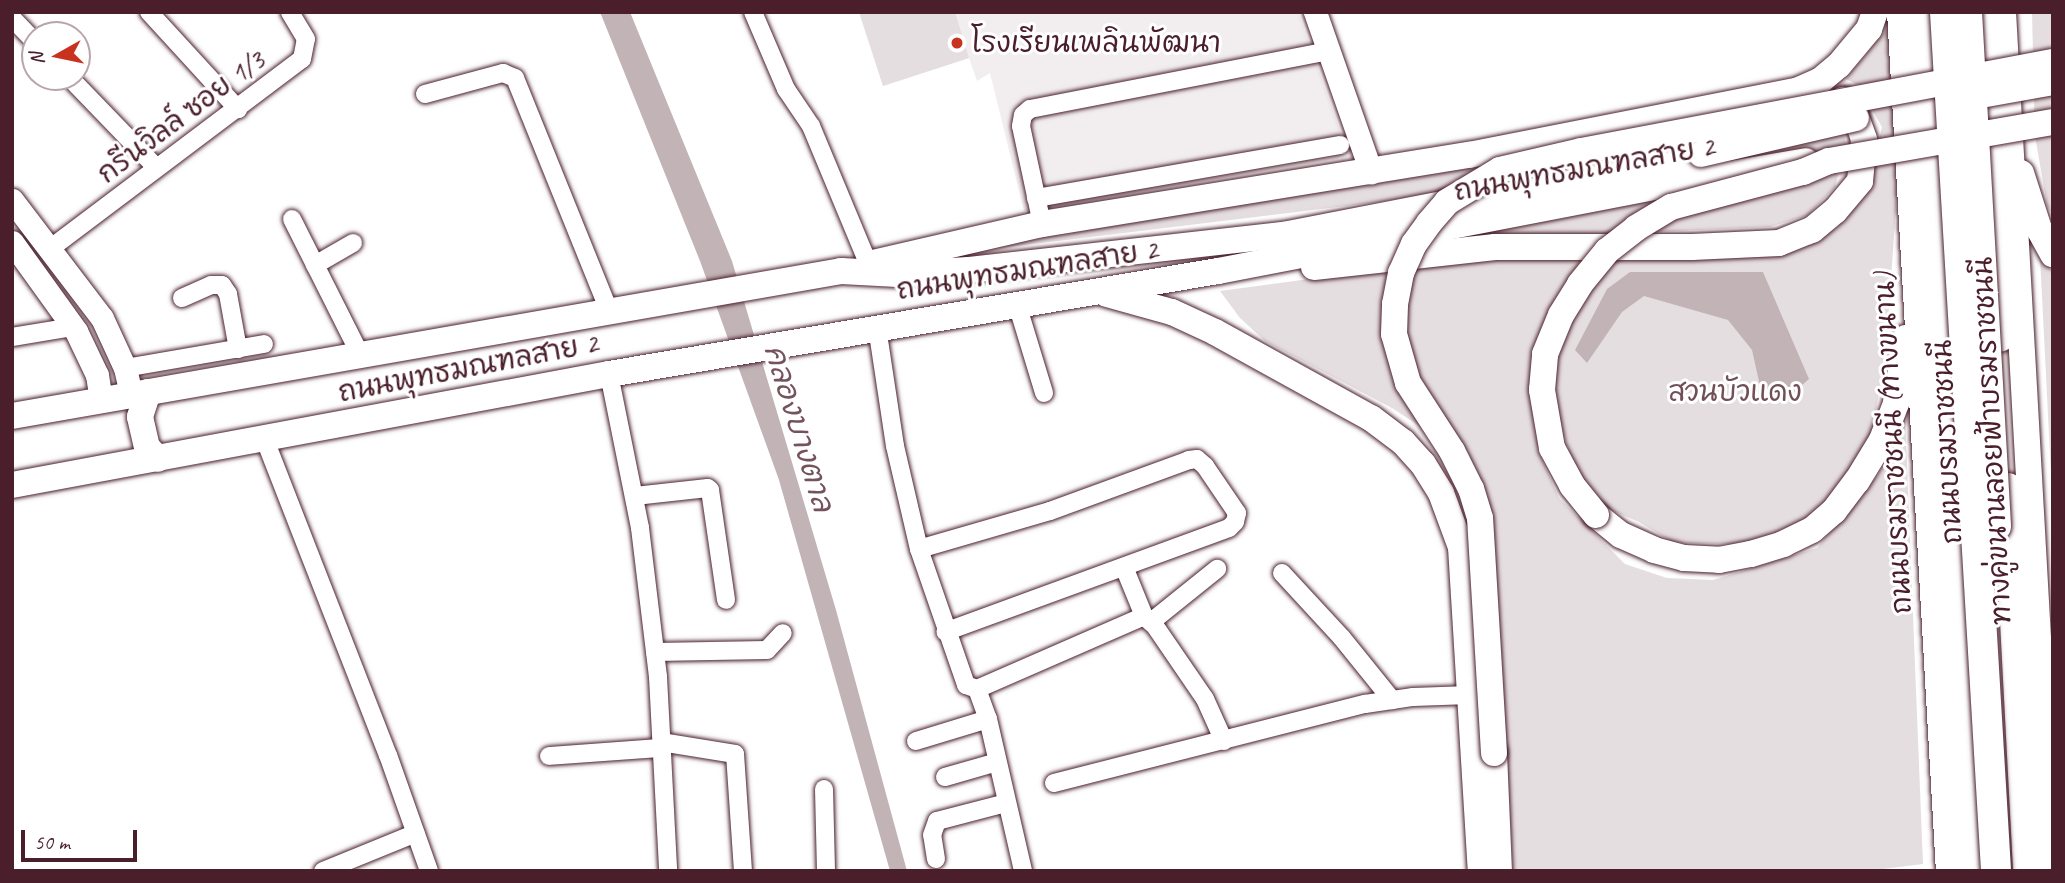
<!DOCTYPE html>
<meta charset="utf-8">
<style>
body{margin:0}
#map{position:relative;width:2065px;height:883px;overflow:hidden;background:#fff;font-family:Caveat,"Playpen Sans Thai",sans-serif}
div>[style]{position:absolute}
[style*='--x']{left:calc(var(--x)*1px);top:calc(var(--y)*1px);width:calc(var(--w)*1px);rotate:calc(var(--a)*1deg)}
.built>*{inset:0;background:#f2eeef}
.green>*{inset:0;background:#e5dee0}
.water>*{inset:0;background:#c1b3b6}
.roads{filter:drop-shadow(0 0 2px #4a1f2b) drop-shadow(0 0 2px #4a1f2b)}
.minor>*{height:18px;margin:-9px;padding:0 9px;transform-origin:9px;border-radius:9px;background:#fff}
.tertiary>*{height:23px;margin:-11.5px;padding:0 11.5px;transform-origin:11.5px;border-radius:11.5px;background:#fff}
.secondary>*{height:26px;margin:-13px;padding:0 13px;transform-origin:13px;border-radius:13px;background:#fff}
.trunk>*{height:30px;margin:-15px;padding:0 15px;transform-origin:15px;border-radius:15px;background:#fff}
.bridges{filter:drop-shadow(0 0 2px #4a1f2b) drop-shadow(0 0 2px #4a1f2b)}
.secondary-bridge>*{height:26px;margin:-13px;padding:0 13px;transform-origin:13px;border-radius:13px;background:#fff}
.primary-bridge>*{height:30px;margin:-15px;padding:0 15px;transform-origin:15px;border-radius:15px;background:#fff}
.dots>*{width:19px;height:19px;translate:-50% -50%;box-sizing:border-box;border:4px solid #fff;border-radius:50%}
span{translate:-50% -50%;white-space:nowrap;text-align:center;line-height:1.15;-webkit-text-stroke:6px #fff;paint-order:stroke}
.poi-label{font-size:28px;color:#4a1f2b}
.left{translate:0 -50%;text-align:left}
.street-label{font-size:28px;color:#4a1f2b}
.park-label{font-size:28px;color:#714f58}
.water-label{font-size:30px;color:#74535c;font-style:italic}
.frame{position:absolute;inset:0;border:14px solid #4a1f2b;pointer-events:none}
.north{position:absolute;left:21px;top:21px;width:70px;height:70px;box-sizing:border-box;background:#fff;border:2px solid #b7a5aa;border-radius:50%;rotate:261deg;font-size:19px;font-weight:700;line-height:28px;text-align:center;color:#4a1f2b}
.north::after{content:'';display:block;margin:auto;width:24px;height:32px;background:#c8321e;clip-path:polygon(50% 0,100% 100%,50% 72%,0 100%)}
.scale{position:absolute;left:21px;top:830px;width:116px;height:32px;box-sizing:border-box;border:4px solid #4a1f2b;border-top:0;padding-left:9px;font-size:21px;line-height:24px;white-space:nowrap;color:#4a1f2b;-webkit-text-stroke:5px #fff;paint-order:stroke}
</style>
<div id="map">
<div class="built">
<i style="clip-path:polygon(859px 12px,1298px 12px,1347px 151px,1337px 159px,1024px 211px,990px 73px,977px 81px,969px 58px,883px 86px)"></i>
</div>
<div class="green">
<i style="clip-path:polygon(859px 12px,955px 12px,969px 58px,883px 86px)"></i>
<i style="clip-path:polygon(2032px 12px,2053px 12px,2053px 216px,2047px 205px,2035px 136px)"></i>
<i style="clip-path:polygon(1895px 19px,1898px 177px,1886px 352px,1871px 440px,1844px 487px,1799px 525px,1740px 544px,1674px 543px,1639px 522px,1602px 506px,1578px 478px,1564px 436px,1537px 448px,1559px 498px,1625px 564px,1667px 578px,1713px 580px,1817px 548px,1879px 474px,1905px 416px,1923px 864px,1867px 871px,1513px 871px,1495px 543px,1472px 522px,1450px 472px,1424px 429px,1392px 408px,1265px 341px,1240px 318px,1220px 291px,1452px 260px,1792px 245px,1836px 229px,1870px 184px,1882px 127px,1858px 85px,1846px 79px)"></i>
<i style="clip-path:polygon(1814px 100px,1843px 132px,1846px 143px,1835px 187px,1808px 215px,1770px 227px,1485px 239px,1425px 246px,1484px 185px,1378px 202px,984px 250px,983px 244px)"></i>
<i style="clip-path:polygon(2040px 257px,2053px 272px,2053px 514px)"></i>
</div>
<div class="water">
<i style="clip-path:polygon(600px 12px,630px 12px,732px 261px,836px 610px,907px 871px,890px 871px,779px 480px,700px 261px)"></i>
<i style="clip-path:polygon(1630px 272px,1763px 272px,1809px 379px,1785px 400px,1762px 395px,1752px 350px,1728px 320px,1644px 296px,1622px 312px,1587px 363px,1575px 350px,1607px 289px)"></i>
</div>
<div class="roads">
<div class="minor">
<i style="--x:149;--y:12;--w:132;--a:47.5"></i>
<i style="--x:753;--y:12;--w:84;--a:66.8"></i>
<i style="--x:786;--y:89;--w:45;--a:56"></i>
<i style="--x:811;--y:126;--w:151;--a:67.4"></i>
<i style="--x:12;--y:18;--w:33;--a:46"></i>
<i style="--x:69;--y:77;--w:125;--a:46"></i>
<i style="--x:425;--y:94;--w:81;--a:-15.1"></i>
<i style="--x:503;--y:73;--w:13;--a:23"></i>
<i style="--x:515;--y:78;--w:251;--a:68"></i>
<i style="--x:1036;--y:198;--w:309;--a:-9.9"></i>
<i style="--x:292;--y:219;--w:153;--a:63.3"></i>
<i style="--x:1042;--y:224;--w:100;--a:-102.1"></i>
<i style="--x:1021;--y:126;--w:11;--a:-80"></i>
<i style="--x:1023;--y:115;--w:9;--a:-41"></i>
<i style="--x:1030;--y:109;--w:305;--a:-11"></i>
<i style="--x:51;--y:248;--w:314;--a:-37"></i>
<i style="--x:302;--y:59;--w:20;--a:-79"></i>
<i style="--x:306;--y:39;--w:31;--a:-121"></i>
<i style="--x:315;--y:265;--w:44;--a:-30.1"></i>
<i style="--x:182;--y:298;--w:32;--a:-24"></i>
<i style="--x:211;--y:285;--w:11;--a:0"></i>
<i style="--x:222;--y:285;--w:11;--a:56"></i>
<i style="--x:228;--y:294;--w:56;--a:79.7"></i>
<i style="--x:1017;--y:304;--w:93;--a:73.1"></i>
<i style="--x:877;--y:327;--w:120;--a:81.4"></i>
<i style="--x:895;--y:446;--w:106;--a:76.9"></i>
<i style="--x:919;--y:549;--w:144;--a:70.9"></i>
<i style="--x:966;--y:685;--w:12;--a:20"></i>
<i style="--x:977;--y:689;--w:182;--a:-23.6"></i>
<i style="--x:12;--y:337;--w:62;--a:-9.3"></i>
<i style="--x:125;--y:368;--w:141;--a:-9.8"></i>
<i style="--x:609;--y:374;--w:157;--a:78.6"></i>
<i style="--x:640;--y:528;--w:150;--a:83.1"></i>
<i style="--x:658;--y:677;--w:194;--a:87"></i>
<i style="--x:265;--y:440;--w:338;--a:68.7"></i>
<i style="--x:388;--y:755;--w:123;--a:70.5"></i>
<i style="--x:635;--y:496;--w:73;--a:-6.3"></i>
<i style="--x:708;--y:488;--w:3;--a:45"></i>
<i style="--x:710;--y:490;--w:111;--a:81.7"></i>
<i style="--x:919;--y:549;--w:136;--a:-16.2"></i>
<i style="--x:1050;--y:511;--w:148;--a:-20.1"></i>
<i style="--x:1189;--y:460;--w:8;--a:-7"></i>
<i style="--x:1197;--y:459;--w:11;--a:41"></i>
<i style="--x:1205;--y:466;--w:57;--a:55.8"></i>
<i style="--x:1237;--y:513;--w:9;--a:103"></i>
<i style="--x:1235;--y:522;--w:8;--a:135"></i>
<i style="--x:1229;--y:528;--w:302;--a:159.9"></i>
<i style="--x:1124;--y:567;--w:53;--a:67.8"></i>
<i style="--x:1144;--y:616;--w:15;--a:42"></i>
<i style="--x:1155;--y:626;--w:88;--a:55.6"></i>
<i style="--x:1205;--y:699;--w:46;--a:65.7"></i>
<i style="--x:1282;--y:573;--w:88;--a:47.3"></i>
<i style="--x:1342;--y:638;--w:80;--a:51.1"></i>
<i style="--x:1151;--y:622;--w:85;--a:-38.8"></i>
<i style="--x:655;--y:652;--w:112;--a:-1"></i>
<i style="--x:767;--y:650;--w:23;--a:-47"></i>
<i style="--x:977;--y:689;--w:32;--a:70"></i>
<i style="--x:988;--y:719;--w:156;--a:77"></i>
<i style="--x:916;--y:741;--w:75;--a:-17"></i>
<i style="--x:661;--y:742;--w:75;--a:9.2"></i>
<i style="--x:735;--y:754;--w:117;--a:86.1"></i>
<i style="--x:549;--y:756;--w:112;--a:-4.1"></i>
<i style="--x:945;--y:777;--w:54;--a:-16.1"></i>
<i style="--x:1054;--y:783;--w:321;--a:-14.3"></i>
<i style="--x:1365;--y:704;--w:49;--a:-8.3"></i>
<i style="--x:1413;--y:697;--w:57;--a:-2"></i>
<i style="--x:824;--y:789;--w:82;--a:88.6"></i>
<i style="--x:936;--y:859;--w:24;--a:-99"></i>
<i style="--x:932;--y:835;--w:15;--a:-70"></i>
<i style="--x:937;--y:821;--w:71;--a:-14.6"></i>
<i style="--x:323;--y:871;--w:100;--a:-22.2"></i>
</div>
<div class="tertiary">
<i style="--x:1315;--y:12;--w:170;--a:70.7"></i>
<i style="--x:12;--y:200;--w:148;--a:52.7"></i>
<i style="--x:102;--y:318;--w:55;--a:65.3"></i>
<i style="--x:125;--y:368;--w:28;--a:77"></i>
<i style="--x:12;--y:242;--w:110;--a:54.3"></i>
<i style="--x:76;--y:331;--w:49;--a:64.5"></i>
<i style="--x:97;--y:375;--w:25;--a:81"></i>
</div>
<div class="secondary">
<i style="--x:1900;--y:12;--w:860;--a:86.74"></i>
<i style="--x:2003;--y:12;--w:860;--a:86.8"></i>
<i style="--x:2021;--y:173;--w:59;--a:72.2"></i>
<i style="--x:2039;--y:229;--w:29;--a:61"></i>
<i style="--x:873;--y:263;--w:173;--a:-13"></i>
<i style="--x:1042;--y:224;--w:433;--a:-9.2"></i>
<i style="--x:1469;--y:155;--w:336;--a:-11.1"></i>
<i style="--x:1799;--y:90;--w:24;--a:-24"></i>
<i style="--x:1821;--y:80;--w:23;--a:-40"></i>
<i style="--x:1839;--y:65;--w:47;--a:-50.2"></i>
<i style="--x:1869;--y:29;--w:18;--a:-71"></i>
<i style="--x:1314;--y:267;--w:182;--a:-6.3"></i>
<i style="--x:1495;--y:247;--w:197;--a:0"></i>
<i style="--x:1692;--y:247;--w:87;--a:-2.6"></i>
<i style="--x:1779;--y:243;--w:35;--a:-22"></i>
<i style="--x:1812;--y:230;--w:30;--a:-40"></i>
<i style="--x:1835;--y:211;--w:39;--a:-50"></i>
<i style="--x:1860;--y:181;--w:42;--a:-84.6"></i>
<i style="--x:1864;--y:139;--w:33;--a:-110"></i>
<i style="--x:1853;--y:108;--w:13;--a:-141"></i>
<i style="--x:1107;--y:294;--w:67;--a:15.5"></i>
<i style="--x:1172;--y:312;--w:47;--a:24.9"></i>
<i style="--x:1215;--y:332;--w:178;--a:28.9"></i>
<i style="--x:1371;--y:418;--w:40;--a:37"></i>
<i style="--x:1403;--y:442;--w:30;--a:48"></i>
<i style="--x:1423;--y:464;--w:34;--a:58"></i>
<i style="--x:1441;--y:493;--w:58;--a:69.7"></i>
<i style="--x:1461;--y:547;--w:325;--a:86.5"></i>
<i style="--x:148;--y:392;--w:26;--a:108"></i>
<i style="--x:140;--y:417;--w:31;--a:77"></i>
<i style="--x:147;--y:447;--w:16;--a:47"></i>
<i style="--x:12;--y:416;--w:842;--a:-9.92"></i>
<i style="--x:841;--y:271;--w:57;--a:3"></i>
<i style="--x:898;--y:274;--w:71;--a:-3.2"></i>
<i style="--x:969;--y:270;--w:316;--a:-6.4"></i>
<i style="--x:1283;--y:235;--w:426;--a:-11"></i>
<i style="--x:12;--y:485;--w:607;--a:-10.53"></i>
<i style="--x:609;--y:374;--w:618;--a:-9.6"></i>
<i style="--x:1218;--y:271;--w:443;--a:-10.9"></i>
<i style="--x:1653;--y:187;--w:155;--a:-9.6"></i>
<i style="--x:1596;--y:515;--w:32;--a:39"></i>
<i style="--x:1621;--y:535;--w:36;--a:24"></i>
<i style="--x:1654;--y:550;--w:31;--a:15"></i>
<i style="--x:1684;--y:558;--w:35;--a:3"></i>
<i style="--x:1719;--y:560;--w:33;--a:-11"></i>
<i style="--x:1751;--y:554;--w:34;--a:-17"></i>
<i style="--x:1783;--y:544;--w:32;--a:-26"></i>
<i style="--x:1812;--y:530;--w:29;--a:-41"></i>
<i style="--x:1834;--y:511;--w:38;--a:-53"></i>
<i style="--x:1857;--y:481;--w:48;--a:-58.6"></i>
<i style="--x:1882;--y:440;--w:40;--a:-69"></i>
<i style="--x:1896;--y:403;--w:66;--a:-81.3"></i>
<i style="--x:1494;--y:753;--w:118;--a:87.6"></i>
</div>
<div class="trunk">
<i style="--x:1924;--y:12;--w:860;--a:86.93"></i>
<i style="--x:1984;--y:12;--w:325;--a:87.2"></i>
<i style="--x:2008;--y:488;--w:384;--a:87"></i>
</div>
</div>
<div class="bridges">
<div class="secondary-bridge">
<i style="--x:1953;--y:100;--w:102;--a:-10.2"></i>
<i style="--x:1701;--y:154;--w:159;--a:-13.1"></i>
<i style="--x:1596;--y:515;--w:38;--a:-129"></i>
<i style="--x:1572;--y:485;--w:42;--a:-118.4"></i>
<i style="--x:1552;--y:448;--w:59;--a:-99.8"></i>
<i style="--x:1542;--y:390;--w:36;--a:-85"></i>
<i style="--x:1545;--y:354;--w:42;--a:-67.7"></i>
<i style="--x:1561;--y:315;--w:36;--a:-58"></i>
<i style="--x:1580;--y:284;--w:43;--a:-50.7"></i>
<i style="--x:1607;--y:251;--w:37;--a:-38"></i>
<i style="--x:1636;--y:228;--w:41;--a:-31"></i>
<i style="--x:1671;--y:207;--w:137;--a:-14.9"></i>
<i style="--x:1803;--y:172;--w:28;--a:-23"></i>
<i style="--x:1829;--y:161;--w:227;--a:-9.9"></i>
<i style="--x:1494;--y:753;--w:235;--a:-93.4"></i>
<i style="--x:1480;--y:518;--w:30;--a:-107"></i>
<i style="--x:1471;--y:489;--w:42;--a:-116.6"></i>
<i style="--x:1452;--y:451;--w:81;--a:-122.9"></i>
<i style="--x:1408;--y:383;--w:51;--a:-105.9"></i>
<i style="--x:1394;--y:334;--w:30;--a:-88"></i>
<i style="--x:1395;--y:304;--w:32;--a:-79"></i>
<i style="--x:1401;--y:273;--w:32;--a:-66"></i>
<i style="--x:1414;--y:244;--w:26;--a:-54"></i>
<i style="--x:1429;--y:223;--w:28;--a:-49"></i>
<i style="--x:1447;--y:202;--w:62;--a:-31.1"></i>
<i style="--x:1500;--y:170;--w:83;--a:-13.2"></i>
<i style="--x:1581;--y:151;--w:480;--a:-10.7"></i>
</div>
<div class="primary-bridge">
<i style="--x:1945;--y:12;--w:861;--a:86.6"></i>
<i style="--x:1967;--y:12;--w:515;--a:86.77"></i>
</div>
</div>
<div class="dots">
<i style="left:957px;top:43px;background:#c8321e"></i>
</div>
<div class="poi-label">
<span class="left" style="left:971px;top:43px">โรงเรียนเพลินพัฒนา</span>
</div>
<div class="street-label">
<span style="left:181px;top:117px;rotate:-37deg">กรีนวิลล์ ซอย 1/3</span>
<span style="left:1584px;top:169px;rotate:-10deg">ถนนพุทธมณฑลสาย 2</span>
<span style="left:1027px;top:270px;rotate:-9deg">ถนนพุทธมณฑลสาย 2</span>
<span style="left:468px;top:368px;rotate:-11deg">ถนนพุทธมณฑลสาย 2</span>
<span style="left:1992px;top:441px;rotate:-93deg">ทางคู่ขนานลอยฟ้าบรมราชชนนี</span>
<span style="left:1947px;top:442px;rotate:-93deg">ถนนบรมราชชนนี</span>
<span style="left:1893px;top:443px;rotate:-93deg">ถนนบรมราชชนนี (ทางขนาน)</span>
</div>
<div class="park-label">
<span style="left:1735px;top:392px">สวนบัวแดง</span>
</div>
<div class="water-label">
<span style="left:799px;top:428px;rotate:73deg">คลองบางตาล</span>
</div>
<div class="frame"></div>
<div class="north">N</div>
<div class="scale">50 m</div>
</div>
